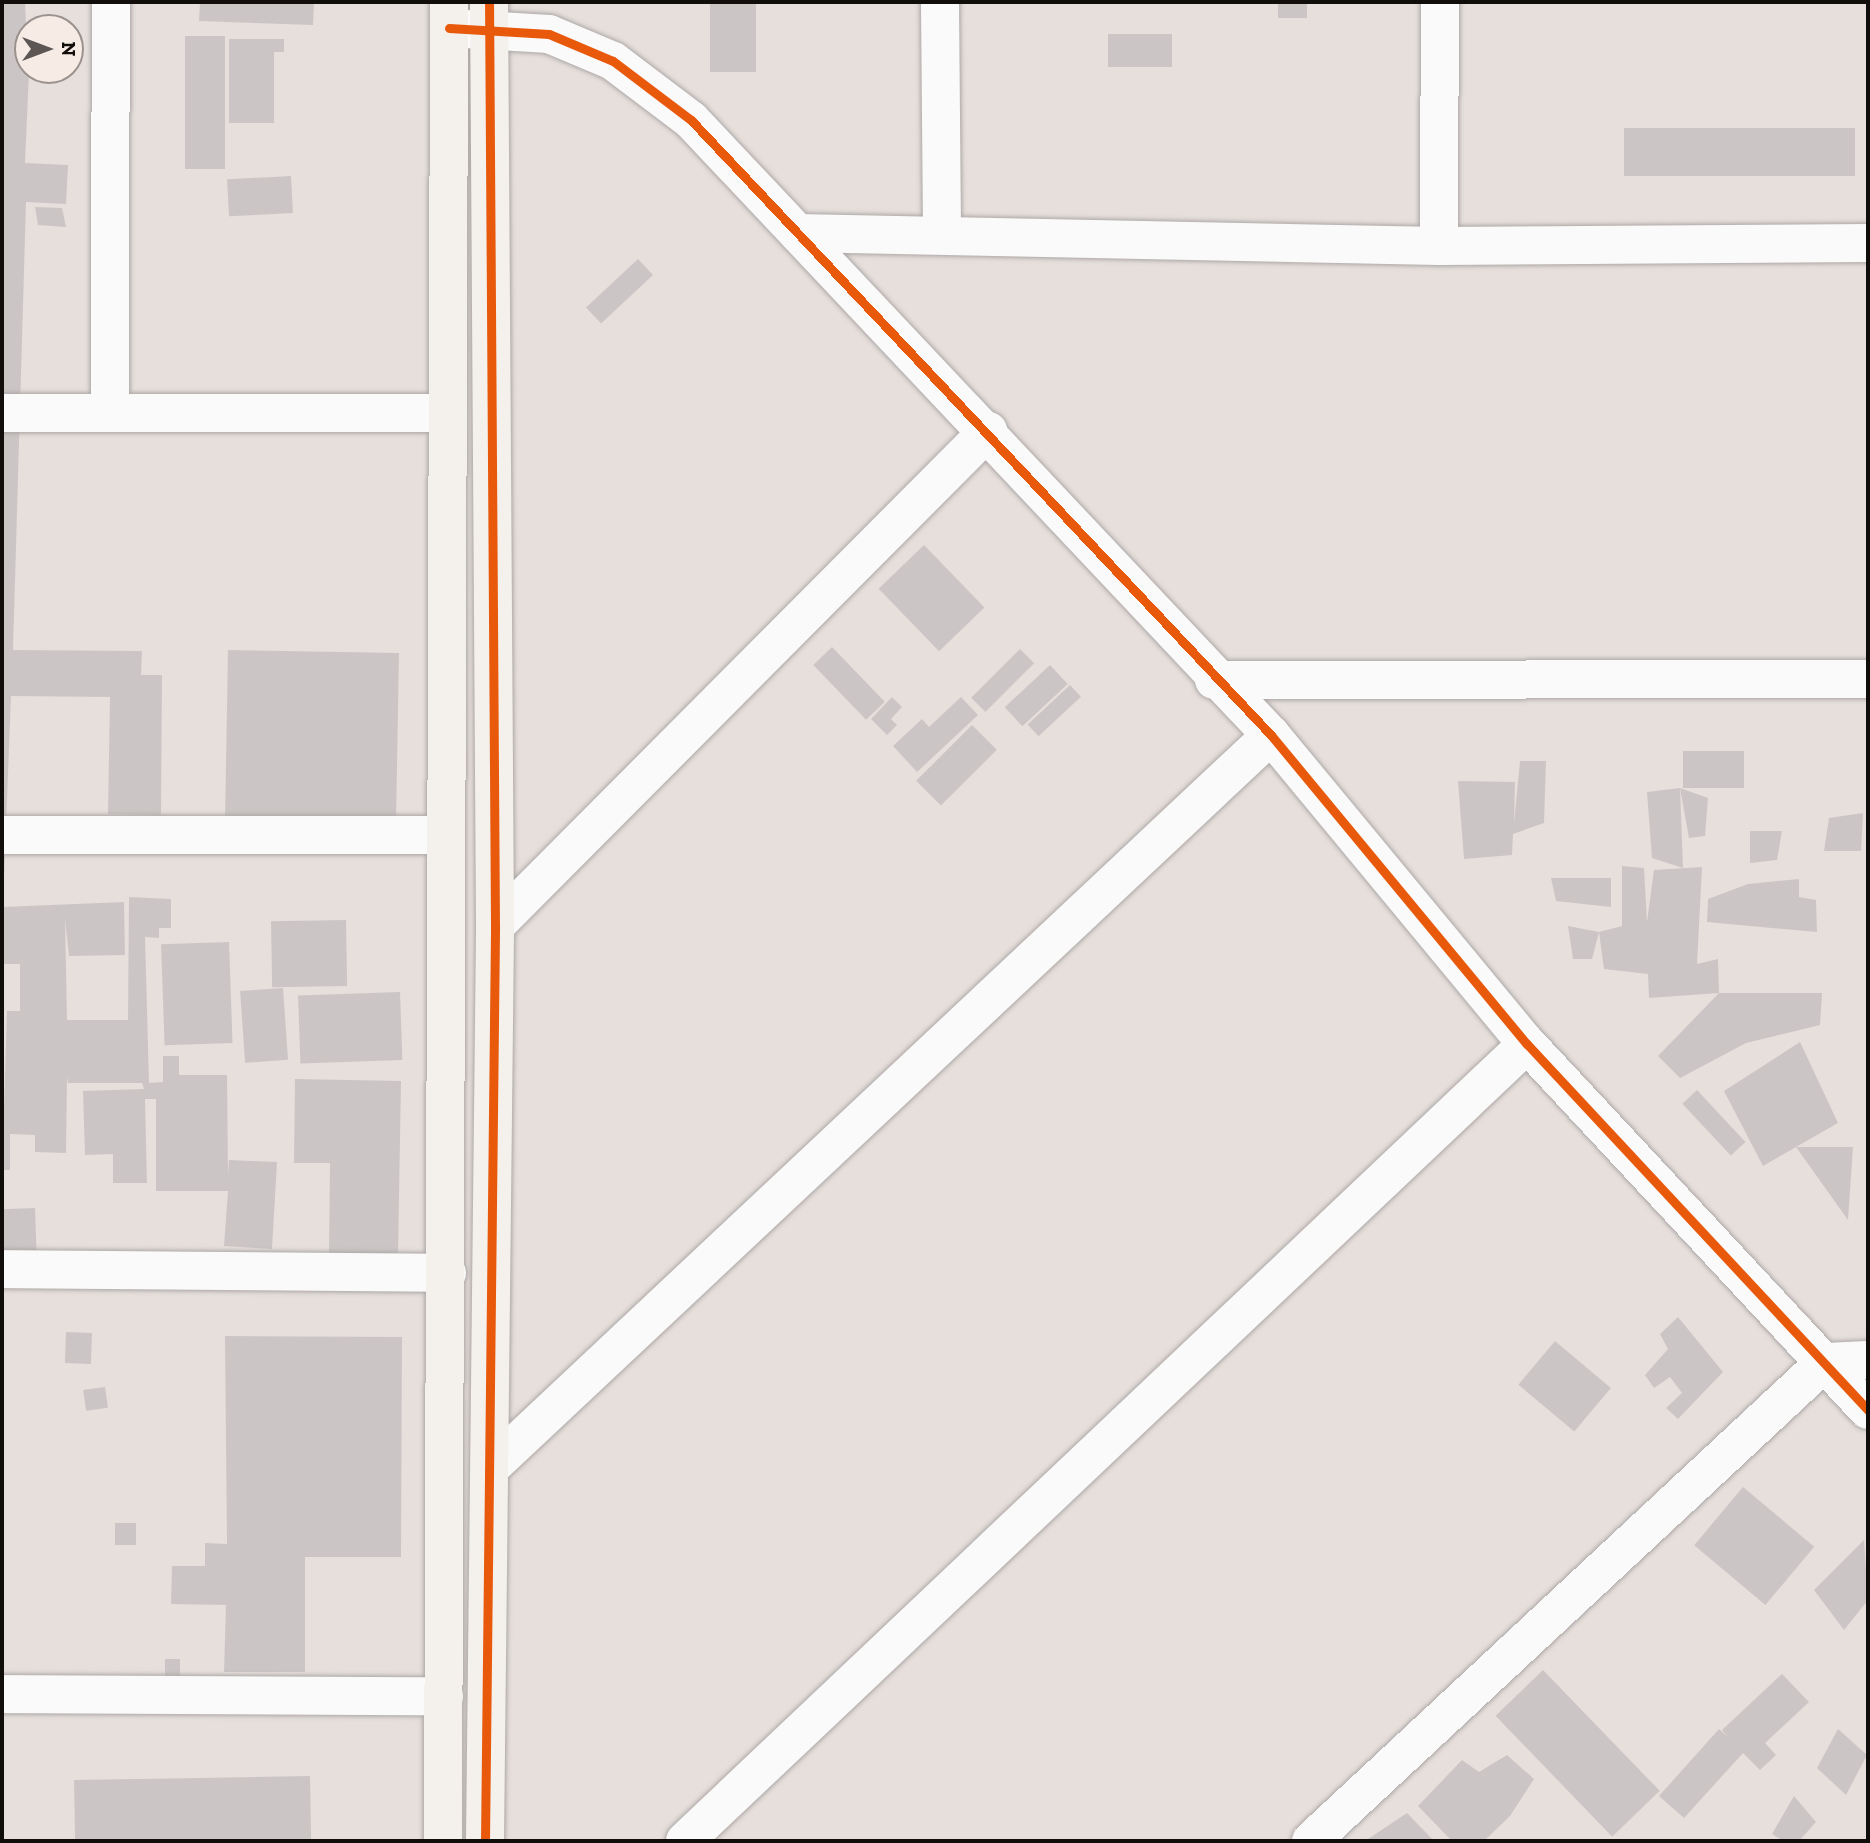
<!DOCTYPE html>
<style>
body{margin:0}
#map{position:relative;width:1870px;height:1843px;overflow:hidden;background:#e6dfdc;font-family:"Zilla Slab",serif}
div>[style]{position:absolute}
[style*='--x']{left:calc(var(--x)*1px);top:calc(var(--y)*1px);width:calc(var(--w)*1px);rotate:calc(var(--a)*1deg)}
.building>*{inset:0;background:#cbc6c5;transform-origin:0 0}
.roads{filter:drop-shadow(0 0 2px #ada8a6) drop-shadow(0 0 2px #ada8a6)}
.street>*{height:38px;margin:-19px;padding:0 19px;transform-origin:19px;border-radius:19px;background:#fbfafa}
.secondary>*{height:38px;margin:-19px;padding:0 19px;transform-origin:19px;border-radius:19px;background:#f4f1ed}
.cycleway>*{height:9px;margin:-4.5px;padding:0 4.5px;transform-origin:4.5px;border-radius:4.5px;background:#e8590c}
span{translate:-50% -50%;white-space:nowrap;text-align:center;line-height:1.15;-webkit-text-stroke:7px #f7ebe5;paint-order:stroke}
.frame{position:absolute;inset:0;border:4px solid #110d0b;pointer-events:none}
.north{position:absolute;left:14px;top:14px;width:70px;height:70px;box-sizing:border-box;background:#f7ebe5;border:2px solid #9b928e;border-radius:50%;rotate:90deg;font-size:19px;font-weight:700;line-height:28px;text-align:center;color:#110d0b}
.north::after{content:'';display:block;margin:auto;width:24px;height:32px;background:#5c5654;clip-path:polygon(50% 0,100% 100%,50% 72%,0 100%)}
</style>
<div id="map">
<div class="building">
<i style="clip-path:polygon(2px 2px,25px 2px,28px 70px,60px 70px,29px 73px,25px 163px,68px 165px,66px 204px,26px 202px,13px 650px,142px 651px,141px 675px,162px 675px,161px 815px,108px 814px,110px 697px,11px 696px,4px 877px)"></i>
<i style="clip-path:polygon(200px 2px,314px 2px,313px 25px,199px 21px)"></i>
<i style="left:710px;top:2px;width:46px;height:70px"></i>
<i style="left:1278px;top:2px;width:29px;height:16px"></i>
<i style="left:1108px;top:34px;width:64px;height:33px"></i>
<i style="left:185px;top:36px;width:40px;height:133px"></i>
<i style="clip-path:polygon(229px 39px,284px 39px,284px 52px,274px 52px,274px 123px,229px 123px)"></i>
<i style="left:1624px;top:128px;width:231px;height:48px"></i>
<i style="left:291px;top:176px;width:37px;height:64px;rotate:87deg"></i>
<i style="clip-path:polygon(35px 207px,62px 208px,66px 227px,38px 225px)"></i>
<i style="left:638px;top:259px;width:22px;height:71px;rotate:47deg"></i>
<i style="left:924px;top:545px;width:87px;height:63px;rotate:46deg"></i>
<i style="left:832px;top:647px;width:76px;height:26px;rotate:46deg"></i>
<i style="left:1020px;top:649px;width:20px;height:69px;rotate:45deg"></i>
<i style="left:228px;top:650px;width:171px;height:170px;rotate:1deg"></i>
<i style="left:1050px;top:665px;width:26px;height:62px;rotate:47deg"></i>
<i style="left:1070px;top:685px;width:16px;height:58px;rotate:47deg"></i>
<i style="clip-path:polygon(892px 697px,902px 707px,891px 719px,897px 725px,887px 735px,871px 719px)"></i>
<i style="clip-path:polygon(961px 697px,978px 715px,917px 772px,893px 746px,922px 719px,929px 727px)"></i>
<i style="left:972px;top:725px;width:35px;height:79px;rotate:45deg"></i>
<i style="left:1744px;top:751px;width:37px;height:61px;rotate:90deg"></i>
<i style="clip-path:polygon(1520px 761px,1546px 761px,1544px 823px,1513px 834px,1512px 855px,1464px 859px,1458px 781px,1515px 782px,1514px 824px)"></i>
<i style="clip-path:polygon(1680px 788px,1708px 798px,1705px 836px,1689px 838px)"></i>
<i style="clip-path:polygon(1680px 788px,1683px 868px,1652px 858px,1647px 792px)"></i>
<i style="clip-path:polygon(1863px 813px,1861px 851px,1824px 851px,1829px 818px)"></i>
<i style="clip-path:polygon(1750px 831px,1782px 831px,1777px 860px,1750px 863px)"></i>
<i style="clip-path:polygon(1622px 866px,1644px 868px,1647px 922px,1654px 870px,1702px 867px,1697px 964px,1718px 959px,1719px 993px,1649px 998px,1648px 974px,1604px 969px,1599px 932px,1592px 959px,1573px 959px,1568px 926px,1599px 932px,1622px 926px)"></i>
<i style="clip-path:polygon(1551px 878px,1611px 878px,1611px 907px,1556px 901px)"></i>
<i style="clip-path:polygon(1799px 879px,1799px 897px,1816px 900px,1817px 932px,1707px 922px,1708px 899px,1748px 884px)"></i>
<i style="clip-path:polygon(129px 897px,171px 899px,171px 928px,159px 928px,159px 938px,145px 937px,149px 1083px,163px 1082px,163px 1056px,179px 1056px,179px 1075px,227px 1075px,228px 1176px,229px 1160px,277px 1162px,272px 1249px,224px 1246px,228px 1191px,156px 1191px,156px 1099px,145px 1099px,147px 1183px,113px 1183px,113px 1154px,85px 1155px,83px 1091px,144px 1089px,142px 1083px,68px 1083px,67px 1077px,66px 1153px,35px 1152px,35px 1135px,10px 1134px,10px 1170px,2px 1170px,7px 1011px,20px 1011px,20px 964px,2px 964px,2px 907px,124px 902px,125px 955px,69px 956px,65px 919px,67px 1020px,128px 1020px)"></i>
<i style="left:346px;top:920px;width:66px;height:75px;rotate:89deg"></i>
<i style="left:229px;top:942px;width:101px;height:68px;rotate:88deg"></i>
<i style="left:283px;top:988px;width:72px;height:43px;rotate:86deg"></i>
<i style="left:400px;top:992px;width:68px;height:102px;rotate:88deg"></i>
<i style="clip-path:polygon(1719px 993px,1822px 993px,1820px 1025px,1746px 1043px,1680px 1078px,1658px 1056px)"></i>
<i style="clip-path:polygon(1800px 1042px,1838px 1123px,1796px 1147px,1853px 1147px,1848px 1220px,1796px 1147px,1763px 1166px,1724px 1091px)"></i>
<i style="clip-path:polygon(295px 1079px,401px 1081px,398px 1255px,329px 1253px,330px 1163px,294px 1163px)"></i>
<i style="left:1697px;top:1090px;width:71px;height:20px;rotate:47deg"></i>
<i style="left:35px;top:1208px;width:49px;height:33px;rotate:88deg"></i>
<i style="clip-path:polygon(1678px 1317px,1723px 1372px,1678px 1419px,1666px 1408px,1682px 1393px,1670px 1377px,1654px 1388px,1645px 1375px,1668px 1349px,1660px 1334px)"></i>
<i style="left:66px;top:1332px;width:26px;height:31px;rotate:2deg"></i>
<i style="clip-path:polygon(225px 1336px,402px 1337px,401px 1557px,305px 1557px,305px 1672px,224px 1672px,226px 1605px,171px 1604px,172px 1566px,205px 1566px,205px 1543px,227px 1544px)"></i>
<i style="left:1555px;top:1341px;width:73px;height:57px;rotate:40deg"></i>
<i style="left:105px;top:1387px;width:21px;height:22px;rotate:82deg"></i>
<i style="left:1743px;top:1487px;width:93px;height:76px;rotate:40deg"></i>
<i style="left:115px;top:1523px;width:21px;height:22px"></i>
<i style="clip-path:polygon(1864px 1540px,1868px 1600px,1844px 1630px,1814px 1590px)"></i>
<i style="left:165px;top:1659px;width:15px;height:17px"></i>
<i style="left:1543px;top:1670px;width:168px;height:66px;rotate:46deg"></i>
<i style="clip-path:polygon(1782px 1674px,1809px 1702px,1765px 1743px,1776px 1755px,1760px 1770px,1743px 1753px,1684px 1818px,1659px 1796px,1719px 1729px,1728px 1737px,1722px 1730px)"></i>
<i style="clip-path:polygon(1838px 1729px,1867px 1755px,1846px 1795px,1817px 1768px)"></i>
<i style="clip-path:polygon(1507px 1755px,1534px 1779px,1510px 1816px,1484px 1841px,1452px 1841px,1418px 1806px,1462px 1760px,1479px 1772px)"></i>
<i style="left:310px;top:1776px;width:65px;height:236px;rotate:89deg"></i>
<i style="clip-path:polygon(1794px 1796px,1816px 1822px,1799px 1841px,1783px 1841px,1772px 1834px)"></i>
<i style="clip-path:polygon(1407px 1813px,1434px 1841px,1365px 1841px)"></i>
</div>
<div class="roads">
<div class="street">
<i style="--x:940;--y:2;--w:229;--a:89.5"></i>
<i style="--x:449;--y:28;--w:100;--a:3.4"></i>
<i style="--x:549;--y:34;--w:69;--a:22.9"></i>
<i style="--x:613;--y:61;--w:98;--a:37.1"></i>
<i style="--x:691;--y:120;--w:845;--a:46.68"></i>
<i style="--x:1271;--y:735;--w:401;--a:50.4"></i>
<i style="--x:1527;--y:1044;--w:500;--a:47.03"></i>
<i style="--x:798;--y:233;--w:641;--a:1.16"></i>
<i style="--x:1439;--y:246;--w:429;--a:-0.4"></i>
<i style="--x:1439;--y:246;--w:244;--a:-89.8"></i>
<i style="--x:110;--y:410;--w:408;--a:-89.9"></i>
<i style="--x:2;--y:413;--w:443;--a:0"></i>
<i style="--x:1214;--y:680;--w:654;--a:-0.09"></i>
<i style="--x:2;--y:835;--w:444;--a:0"></i>
<i style="--x:495;--y:926;--w:699;--a:-45.12"></i>
<i style="--x:2;--y:1269;--w:445;--a:0.5"></i>
<i style="--x:490;--y:1468;--w:1071;--a:-43.18"></i>
<i style="--x:2;--y:1694;--w:442;--a:0.3"></i>
<i style="--x:685;--y:1841;--w:1159;--a:-43.43"></i>
<i style="--x:1311;--y:1841;--w:703;--a:-42.98"></i>
<i style="--x:1825;--y:1362;--w:43;--a:-2.7"></i>
</div>
<div class="secondary">
<i style="--x:443;--y:1841;--w:1839;--a:-89.81"></i>
<i style="--x:485;--y:1841;--w:915;--a:-89.37"></i>
<i style="--x:495;--y:926;--w:924;--a:-90.37"></i>
</div>
</div>
<div class="cycleway">
<i style="--x:449;--y:28;--w:100;--a:3.4"></i>
<i style="--x:549;--y:34;--w:69;--a:22.9"></i>
<i style="--x:613;--y:61;--w:98;--a:37.1"></i>
<i style="--x:691;--y:120;--w:845;--a:46.68"></i>
<i style="--x:1271;--y:735;--w:401;--a:50.4"></i>
<i style="--x:1527;--y:1044;--w:500;--a:47.03"></i>
<i style="--x:485;--y:1841;--w:915;--a:-89.37"></i>
<i style="--x:495;--y:926;--w:924;--a:-90.37"></i>
</div>
<div class="frame"></div>
<div class="north">N</div>
</div>
